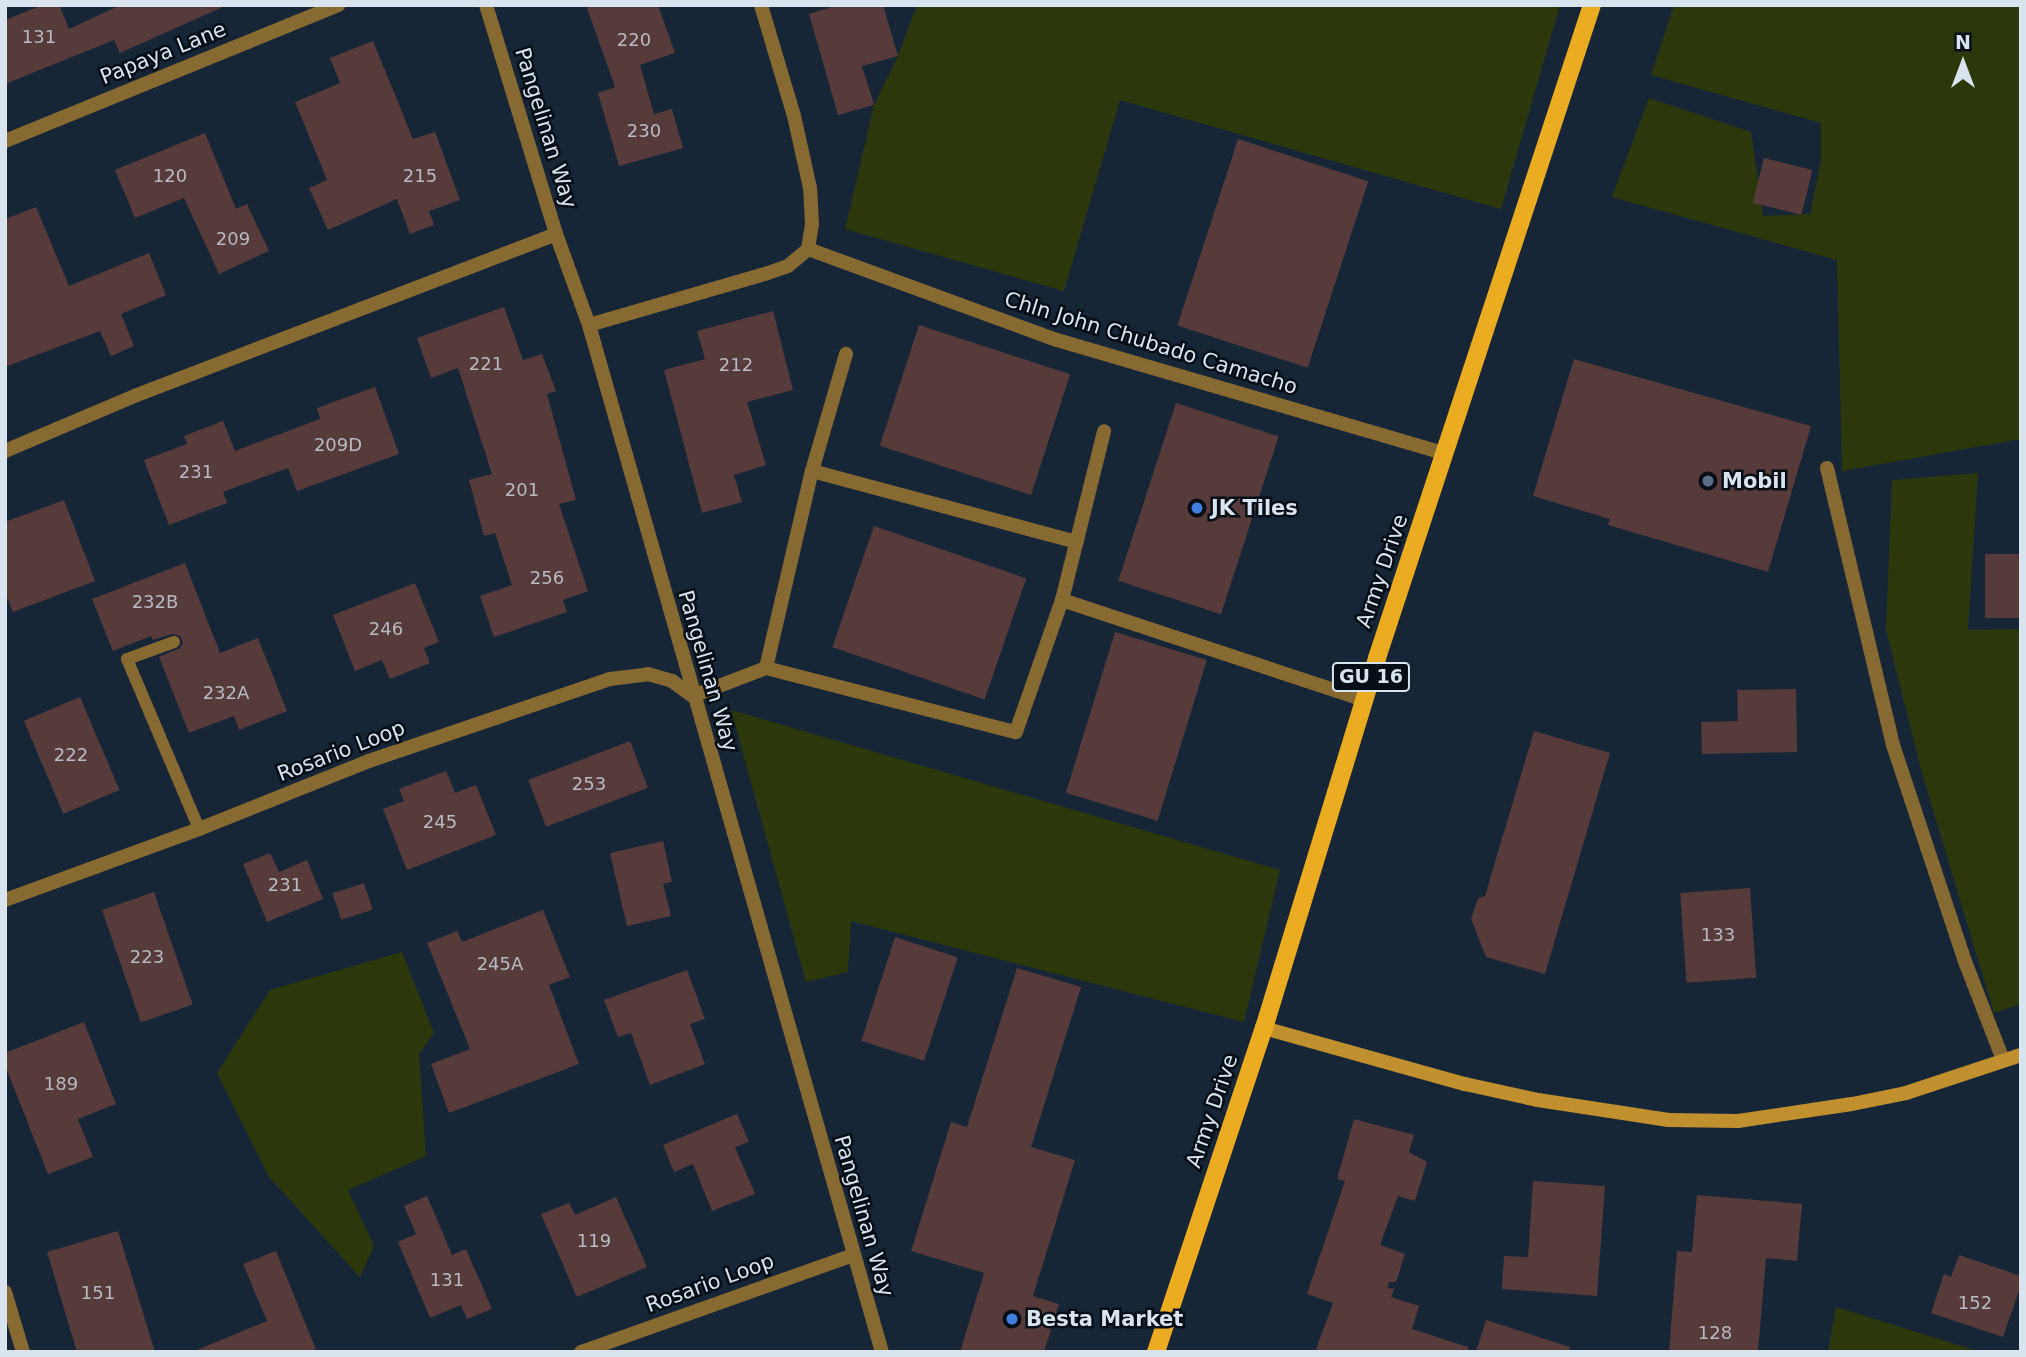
<!DOCTYPE html>
<style>
body{margin:0}
#map{position:relative;width:2026px;height:1357px;overflow:hidden;background:#162637;font-family:"DejaVu Sans",sans-serif}
div>[style]{position:absolute}
[style*='--x']{left:calc(var(--x)*1px);top:calc(var(--y)*1px);width:calc(var(--w)*1px);rotate:calc(var(--a)*1deg)}
.green>*{inset:0;background:#2c380c}
.building>*{inset:0;background:#563b3a;transform-origin:0 0}
.service>*{height:12px;margin:-6px;padding:0 6px;transform-origin:6px;border-radius:6px;background:#876932}
.minor>*{height:14px;margin:-7px;padding:0 7px;transform-origin:7px;border-radius:7px;background:#876932}
.secondary>*{height:14px;margin:-7px;padding:0 7px;transform-origin:7px;border-radius:7px;background:#c08f2e}
.primary>*{height:18px;margin:-9px;padding:0 9px;transform-origin:9px;border-radius:9px;background:#ecac22}
.dots>*{width:19px;height:19px;translate:-50% -50%;box-sizing:border-box;border:4px solid #070e16;border-radius:50%}
span{translate:-50% -50%;white-space:nowrap;text-align:center;line-height:1.15;-webkit-text-stroke:5px #070e16;paint-order:stroke}
.number-label{font-size:18px;color:#b8bac2}
.number-label span{-webkit-text-stroke-width:0}
.shield-label span{padding:2px 5px;background:#070e16;border:2px solid;border-radius:5px;-webkit-text-stroke-width:0}
.shield-label{font-size:19px;color:#d9e4ef;font-weight:700}
.street-label{font-size:21px;color:#d9e4ef}
.poi-label{font-size:21px;color:#d9e4ef;font-weight:700}
.left{translate:0 -50%;text-align:left}
.frame{position:absolute;inset:0;border:7px solid #d9e4ef;pointer-events:none}
.north{position:absolute;left:1928px;top:28px;width:70px;height:70px;-webkit-text-stroke:5px #070e16;paint-order:stroke;rotate:0deg;font-size:19px;font-weight:700;line-height:28px;text-align:center;color:#d9e4ef}
.north::after{content:'';display:block;margin:auto;width:24px;height:32px;background:#d9e4ef;clip-path:polygon(50% 0,100% 100%,50% 72%,0 100%)}
</style>
<div id="map">
<div class="green">
<i style="clip-path:polygon(917px 5px,1560px 5px,1501px 209px,1120px 100px,1064px 291px,845px 229px,874px 105px,898px 56px)"></i>
<i style="clip-path:polygon(1674px 5px,2021px 5px,2021px 439px,1842px 471px,1837px 260px,1612px 197px,1649px 98px,1751px 132px,1763px 216px,1810px 214px,1821px 161px,1821px 123px,1651px 75px)"></i>
<i style="clip-path:polygon(1978px 473px,1968px 630px,2021px 629px,2021px 1004px,1994px 1013px,1922px 773px,1886px 630px,1892px 480px)"></i>
<i style="clip-path:polygon(731px 710px,1280px 870px,1244px 1022px,851px 921px,848px 972px,806px 982px)"></i>
<i style="clip-path:polygon(402px 952px,434px 1033px,419px 1054px,426px 1156px,348px 1190px,374px 1246px,360px 1277px,269px 1177px,217px 1073px,270px 990px)"></i>
<i style="clip-path:polygon(1836px 1307px,1981px 1352px,1828px 1352px)"></i>
</div>
<div class="building">
<i style="clip-path:polygon(43px 5px,59px 5px,69px 29px,121px 5px,227px 5px,120px 53px,114px 40px,5px 84px,5px 20px)"></i>
<i style="clip-path:polygon(586px 5px,658px 5px,675px 53px,640px 65px,654px 114px,672px 109px,683px 148px,619px 166px,598px 93px,615px 87px)"></i>
<i style="clip-path:polygon(838px 5px,883px 5px,898px 56px,862px 66px,874px 105px,838px 115px,809px 14px)"></i>
<i style="clip-path:polygon(373px 41px,413px 139px,435px 132px,460px 200px,429px 211px,434px 225px,410px 234px,397px 199px,328px 230px,309px 188px,327px 180px,295px 102px,340px 83px,330px 58px)"></i>
<i style="clip-path:polygon(205px 133px,236px 209px,247px 204px,269px 251px,219px 274px,184px 198px,135px 218px,115px 170px)"></i>
<i style="left:1238px;top:139px;width:137px;height:196px;rotate:18deg"></i>
<i style="left:1764px;top:158px;width:50px;height:46px;rotate:14deg"></i>
<i style="clip-path:polygon(36px 207px,69px 286px,149px 253px,166px 295px,121px 314px,134px 346px,111px 356px,100px 331px,5px 367px,5px 219px)"></i>
<i style="clip-path:polygon(504px 307px,523px 360px,542px 354px,556px 391px,547px 394px,576px 500px,559px 504px,588px 591px,563px 600px,567px 612px,494px 637px,480px 596px,512px 585px,495px 533px,484px 536px,469px 480px,492px 474px,458px 368px,431px 378px,417px 338px)"></i>
<i style="clip-path:polygon(773px 311px,793px 390px,747px 402px,766px 465px,734px 475px,742px 502px,702px 513px,664px 370px,705px 359px,697px 331px)"></i>
<i style="left:919px;top:325px;width:159px;height:127px;rotate:18deg"></i>
<i style="clip-path:polygon(1574px 359px,1811px 426px,1768px 572px,1608px 525px,1610px 519px,1533px 496px)"></i>
<i style="clip-path:polygon(375px 387px,399px 454px,297px 491px,288px 468px,223px 492px,227px 503px,169px 525px,144px 460px,187px 444px,184px 436px,223px 421px,235px 451px,320px 419px,317px 408px)"></i>
<i style="left:1176px;top:403px;width:108px;height:187px;rotate:18deg"></i>
<i style="clip-path:polygon(64px 500px,95px 581px,13px 612px,5px 593px,5px 522px)"></i>
<i style="left:874px;top:526px;width:161px;height:128px;rotate:19deg"></i>
<i style="left:2021px;top:554px;width:64px;height:36px;rotate:90deg"></i>
<i style="clip-path:polygon(185px 563px,220px 653px,258px 638px,287px 711px,239px 730px,234px 716px,189px 733px,159px 657px,180px 648px,183px 643px,180px 636px,172px 634px,153px 640px,151px 636px,113px 651px,92px 599px)"></i>
<i style="clip-path:polygon(415px 583px,439px 642px,424px 648px,430px 663px,390px 679px,382px 660px,355px 671px,333px 615px)"></i>
<i style="left:1115px;top:632px;width:96px;height:168px;rotate:17deg"></i>
<i style="clip-path:polygon(1796px 689px,1797px 752px,1702px 754px,1701px 722px,1738px 721px,1737px 690px)"></i>
<i style="left:80px;top:697px;width:101px;height:61px;rotate:67deg"></i>
<i style="clip-path:polygon(1534px 731px,1610px 753px,1545px 974px,1486px 957px,1471px 919px,1478px 898px,1485px 896px)"></i>
<i style="left:630px;top:741px;width:50px;height:109px;rotate:69deg"></i>
<i style="clip-path:polygon(446px 771px,455px 793px,476px 785px,496px 835px,407px 870px,383px 809px,404px 801px,399px 789px)"></i>
<i style="clip-path:polygon(663px 841px,672px 882px,663px 884px,671px 916px,627px 926px,610px 853px)"></i>
<i style="clip-path:polygon(270px 853px,279px 872px,307px 860px,323px 899px,267px 922px,243px 864px)"></i>
<i style="left:364px;top:883px;width:28px;height:33px;rotate:72deg"></i>
<i style="left:1750px;top:888px;width:90px;height:70px;rotate:86deg"></i>
<i style="left:154px;top:892px;width:119px;height:55px;rotate:71deg"></i>
<i style="clip-path:polygon(543px 910px,570px 977px,549px 985px,579px 1064px,449px 1113px,431px 1064px,470px 1049px,427px 943px,457px 931px,462px 942px)"></i>
<i style="left:895px;top:937px;width:66px;height:109px;rotate:18deg"></i>
<i style="clip-path:polygon(1017px 968px,1081px 987px,1031px 1147px,1075px 1160px,1033px 1296px,1059px 1304px,1044px 1352px,960px 1352px,984px 1273px,911px 1251px,951px 1122px,967px 1127px)"></i>
<i style="clip-path:polygon(687px 970px,705px 1019px,690px 1024px,705px 1064px,650px 1085px,631px 1033px,618px 1037px,604px 1000px)"></i>
<i style="clip-path:polygon(84px 1022px,116px 1104px,78px 1119px,93px 1157px,48px 1174px,5px 1065px,5px 1053px)"></i>
<i style="clip-path:polygon(737px 1114px,749px 1142px,735px 1147px,755px 1194px,712px 1211px,693px 1164px,674px 1172px,663px 1145px)"></i>
<i style="clip-path:polygon(1354px 1119px,1414px 1135px,1409px 1152px,1427px 1162px,1415px 1201px,1398px 1196px,1380px 1245px,1405px 1254px,1396px 1282px,1389px 1282px,1388px 1288px,1394px 1289px,1391px 1297px,1419px 1306px,1412px 1329px,1468px 1347px,1468px 1352px,1315px 1352px,1333px 1303px,1307px 1294px,1345px 1181px,1337px 1179px)"></i>
<i style="clip-path:polygon(1533px 1181px,1605px 1186px,1597px 1296px,1502px 1289px,1504px 1256px,1528px 1257px)"></i>
<i style="clip-path:polygon(1697px 1195px,1802px 1204px,1797px 1261px,1766px 1258px,1758px 1352px,1669px 1352px,1677px 1251px,1692px 1252px)"></i>
<i style="clip-path:polygon(427px 1196px,452px 1255px,466px 1249px,492px 1309px,467px 1319px,461px 1305px,430px 1318px,398px 1242px,416px 1234px,404px 1206px)"></i>
<i style="clip-path:polygon(616px 1197px,647px 1267px,577px 1297px,541px 1214px,569px 1203px,575px 1215px)"></i>
<i style="clip-path:polygon(118px 1231px,155px 1352px,77px 1352px,47px 1252px)"></i>
<i style="clip-path:polygon(276px 1251px,317px 1352px,192px 1352px,267px 1321px,243px 1264px)"></i>
<i style="clip-path:polygon(1959px 1255px,2021px 1276px,2021px 1285px,2003px 1337px,1931px 1313px,1944px 1274px,1951px 1277px)"></i>
<i style="clip-path:polygon(1486px 1320px,1570px 1347px,1569px 1352px,1476px 1352px)"></i>
</div>
<div class="service">
<i style="--x:174;--y:642;--w:50;--a:160.1"></i>
<i style="--x:127;--y:659;--w:185;--a:67"></i>
</div>
<div class="minor">
<i style="--x:486;--y:5;--w:239;--a:73"></i>
<i style="--x:556;--y:234;--w:97;--a:70.1"></i>
<i style="--x:589;--y:325;--w:1068;--a:74.08"></i>
<i style="--x:5;--y:141;--w:360;--a:-22.2"></i>
<i style="--x:808;--y:249;--w:265;--a:20.1"></i>
<i style="--x:1057;--y:340;--w:405;--a:16.3"></i>
<i style="--x:589;--y:325;--w:183;--a:-16.2"></i>
<i style="--x:765;--y:274;--w:24;--a:-19"></i>
<i style="--x:788;--y:266;--w:26;--a:-40"></i>
<i style="--x:808;--y:249;--w:25;--a:-81"></i>
<i style="--x:812;--y:224;--w:36;--a:-93"></i>
<i style="--x:810;--y:188;--w:74;--a:-102.5"></i>
<i style="--x:794;--y:116;--w:116;--a:-106.6"></i>
<i style="--x:5;--y:451;--w:143;--a:-23"></i>
<i style="--x:137;--y:395;--w:449;--a:-21"></i>
<i style="--x:1827;--y:468;--w:285;--a:76.6"></i>
<i style="--x:1893;--y:745;--w:231;--a:71.6"></i>
<i style="--x:1966;--y:964;--w:103;--a:68.9"></i>
<i style="--x:812;--y:471;--w:274;--a:15"></i>
<i style="--x:1062;--y:600;--w:318;--a:18.3"></i>
<i style="--x:766;--y:668;--w:202;--a:-76.9"></i>
<i style="--x:812;--y:471;--w:122;--a:-73.8"></i>
<i style="--x:5;--y:900;--w:207;--a:-20.1"></i>
<i style="--x:199;--y:829;--w:183;--a:-21.8"></i>
<i style="--x:369;--y:761;--w:255;--a:-18.8"></i>
<i style="--x:610;--y:679;--w:38;--a:-7"></i>
<i style="--x:648;--y:674;--w:25;--a:16"></i>
<i style="--x:672;--y:681;--w:26;--a:36"></i>
<i style="--x:693;--y:696;--w:78;--a:-21"></i>
<i style="--x:766;--y:668;--w:258;--a:14.4"></i>
<i style="--x:1016;--y:732;--w:140;--a:-70.8"></i>
<i style="--x:1062;--y:600;--w:174;--a:-76"></i>
<i style="--x:5;--y:1292;--w:63;--a:73.3"></i>
<i style="--x:581;--y:1352;--w:289;--a:-19.6"></i>
</div>
<div class="secondary">
<i style="--x:1264;--y:1028;--w:209;--a:15.6"></i>
<i style="--x:1465;--y:1084;--w:75;--a:12.4"></i>
<i style="--x:1538;--y:1100;--w:132;--a:8.7"></i>
<i style="--x:1668;--y:1120;--w:70;--a:0.8"></i>
<i style="--x:1738;--y:1121;--w:115;--a:-8.5"></i>
<i style="--x:1852;--y:1104;--w:55;--a:-11.5"></i>
<i style="--x:1906;--y:1093;--w:121;--a:-18.3"></i>
</div>
<div class="primary">
<i style="--x:1156;--y:1352;--w:342;--a:-71.6"></i>
<i style="--x:1264;--y:1028;--w:387;--a:-73"></i>
<i style="--x:1377;--y:658;--w:687;--a:-71.78"></i>
</div>
<div class="dots">
<i style="left:1708px;top:481px;background:#5c6f8a"></i>
<i style="left:1197px;top:508px;background:#3f7fe0"></i>
<i style="left:1012px;top:1319px;background:#3f7fe0"></i>
</div>
<div class="number-label">
<span style="left:39px;top:37px">131</span>
<span style="left:634px;top:40px">220</span>
<span style="left:644px;top:131px">230</span>
<span style="left:170px;top:176px">120</span>
<span style="left:420px;top:176px">215</span>
<span style="left:233px;top:239px">209</span>
<span style="left:486px;top:364px">221</span>
<span style="left:736px;top:365px">212</span>
<span style="left:338px;top:445px">209D</span>
<span style="left:196px;top:472px">231</span>
<span style="left:522px;top:490px">201</span>
<span style="left:547px;top:578px">256</span>
<span style="left:155px;top:602px">232B</span>
<span style="left:386px;top:629px">246</span>
<span style="left:226px;top:693px">232A</span>
<span style="left:71px;top:755px">222</span>
<span style="left:589px;top:784px">253</span>
<span style="left:440px;top:822px">245</span>
<span style="left:285px;top:885px">231</span>
<span style="left:1718px;top:935px">133</span>
<span style="left:147px;top:957px">223</span>
<span style="left:500px;top:964px">245A</span>
<span style="left:61px;top:1084px">189</span>
<span style="left:594px;top:1241px">119</span>
<span style="left:447px;top:1280px">131</span>
<span style="left:98px;top:1293px">151</span>
<span style="left:1975px;top:1303px">152</span>
<span style="left:1715px;top:1333px">128</span>
</div>
<div class="shield-label">
<span style="left:1371px;top:677px">GU 16</span>
</div>
<div class="street-label">
<span style="left:163px;top:53px;rotate:-22deg">Papaya Lane</span>
<span style="left:546px;top:128px;rotate:73deg">Pangelinan Way</span>
<span style="left:1151px;top:343px;rotate:17deg">Chln John Chubado Camacho</span>
<span style="left:1382px;top:571px;rotate:-71deg">Army Drive</span>
<span style="left:708px;top:671px;rotate:74deg">Pangelinan Way</span>
<span style="left:341px;top:751px;rotate:-21deg">Rosario Loop</span>
<span style="left:1212px;top:1111px;rotate:-71deg">Army Drive</span>
<span style="left:864px;top:1216px;rotate:74deg">Pangelinan Way</span>
<span style="left:710px;top:1283px;rotate:-20deg">Rosario Loop</span>
</div>
<div class="poi-label">
<span class="left" style="left:1722px;top:481px">Mobil</span>
<span class="left" style="left:1211px;top:508px">JK Tiles</span>
<span class="left" style="left:1026px;top:1319px">Besta Market</span>
</div>
<div class="frame"></div>
<div class="north">N</div>
</div>
